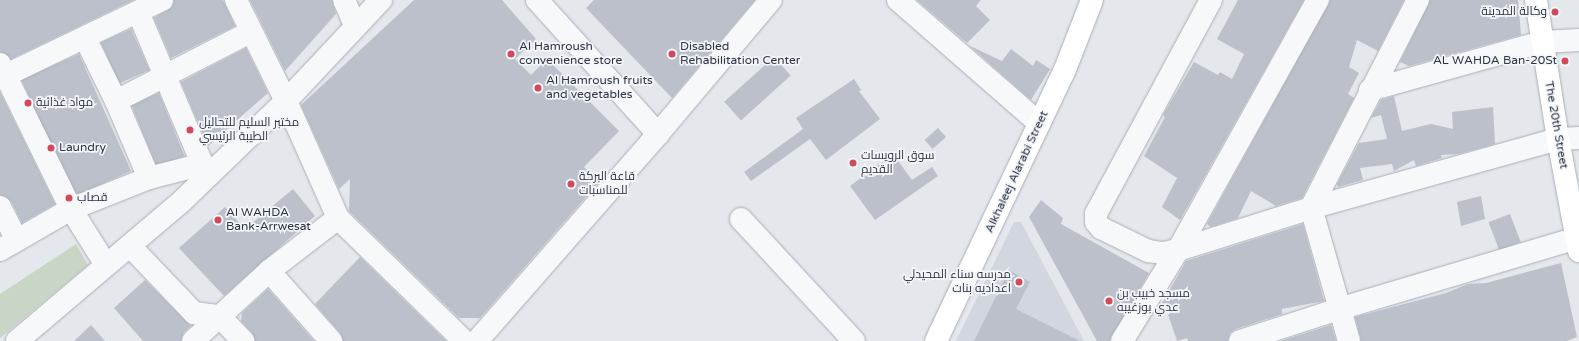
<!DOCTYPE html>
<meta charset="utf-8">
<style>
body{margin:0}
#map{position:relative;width:1579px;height:341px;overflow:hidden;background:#e4e7ec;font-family:"Varela Round",Cairo,sans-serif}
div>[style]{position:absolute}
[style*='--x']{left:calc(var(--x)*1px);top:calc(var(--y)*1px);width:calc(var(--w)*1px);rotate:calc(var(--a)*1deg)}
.built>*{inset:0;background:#d2d6de}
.green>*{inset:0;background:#c9d6c5}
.building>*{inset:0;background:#bbc0ca;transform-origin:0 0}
.roads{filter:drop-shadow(0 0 1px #a9aeb7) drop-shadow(0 0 1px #a9aeb7)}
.minor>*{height:22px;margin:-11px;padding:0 11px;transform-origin:11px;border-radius:11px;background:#f7f8fa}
.major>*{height:22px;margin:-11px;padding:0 11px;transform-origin:11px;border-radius:11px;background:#fff}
.dots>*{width:11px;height:11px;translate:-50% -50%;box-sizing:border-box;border:2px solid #f4f6f9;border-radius:50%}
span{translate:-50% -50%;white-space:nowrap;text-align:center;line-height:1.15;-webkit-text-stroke:3.5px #f4f6f9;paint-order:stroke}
.poi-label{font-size:12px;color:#2b3445}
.right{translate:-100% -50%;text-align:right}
.left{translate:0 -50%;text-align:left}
.street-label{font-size:12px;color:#2b3445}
</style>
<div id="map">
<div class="built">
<i style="clip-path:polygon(1014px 222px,1021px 222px,1084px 341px,956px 341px)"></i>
</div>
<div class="green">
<i style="clip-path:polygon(76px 244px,88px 265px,0 338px,0 294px)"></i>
</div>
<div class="building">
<i style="clip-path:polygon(0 0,133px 0,11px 59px,0 52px)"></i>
<i style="clip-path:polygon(174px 0,223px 0,235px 26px,171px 58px,154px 18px,172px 7px)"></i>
<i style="clip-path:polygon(250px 0,332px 0,336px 14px,285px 71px)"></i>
<i style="clip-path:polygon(414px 0,502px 0,536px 39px,515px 59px,531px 75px,547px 59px,619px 131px,584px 167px,599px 182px,480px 318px,459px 318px,349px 211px,350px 179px,339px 189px,301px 105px)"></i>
<i style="clip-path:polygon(594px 0,755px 0,672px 98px,586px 8px)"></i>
<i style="clip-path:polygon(917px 0,981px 0,976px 6px,990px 20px,967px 43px)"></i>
<i style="clip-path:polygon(1238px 0,1304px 0,1180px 220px,1162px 207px,1177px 178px,1144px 156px,1165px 117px,1163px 115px,1194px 62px,1218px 75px,1220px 72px,1232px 79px,1244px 54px,1217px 39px)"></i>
<i style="clip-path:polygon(1330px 0,1404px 0,1378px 51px,1357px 40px,1349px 67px,1359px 73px,1348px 94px,1354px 98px,1302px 198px,1276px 206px,1251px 191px,1238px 218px,1211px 227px,1207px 224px)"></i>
<i style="clip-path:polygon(1430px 0,1518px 0,1521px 35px,1409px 66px,1400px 62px)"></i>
<i style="left:131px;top:29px;width:45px;height:33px;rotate:66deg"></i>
<i style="clip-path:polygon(970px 46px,1002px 61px,1011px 49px,1033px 66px,1036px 60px,1050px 69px,1031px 100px)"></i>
<i style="clip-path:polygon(246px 48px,268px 93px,208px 146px,181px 82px)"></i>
<i style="left:79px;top:54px;width:128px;height:63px;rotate:66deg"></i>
<i style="left:774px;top:57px;width:25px;height:67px;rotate:48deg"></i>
<i style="clip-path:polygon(854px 79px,861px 90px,859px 91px,880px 119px,826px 160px,810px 139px,751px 181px,744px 172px,803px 129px,796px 118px)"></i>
<i style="clip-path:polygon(0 92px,55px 204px,22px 223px,11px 201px,0 195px)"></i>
<i style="left:159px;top:93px;width:68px;height:30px;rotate:68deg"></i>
<i style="clip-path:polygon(1394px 96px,1402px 131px,1431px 124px,1453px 129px,1452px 112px,1493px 107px,1495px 144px,1458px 154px,1441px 155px,1442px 158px,1416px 166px,1414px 160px,1394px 171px,1392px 164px,1360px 168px,1363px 180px,1338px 187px,1337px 184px,1359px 143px,1387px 139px,1381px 115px,1371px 118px,1381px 100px)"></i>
<i style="left:938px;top:128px;width:12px;height:18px;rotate:48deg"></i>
<i style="clip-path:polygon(893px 154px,912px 180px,932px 167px,938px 176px,875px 220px,850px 186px)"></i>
<i style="clip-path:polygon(293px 189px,315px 216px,224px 296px,179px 248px,225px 207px,245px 229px)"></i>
<i style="clip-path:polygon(1481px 196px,1485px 219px,1461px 226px,1457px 202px)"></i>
<i style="clip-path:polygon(1041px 200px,1063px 218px,1061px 224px,1149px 273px,1110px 341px,1097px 341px,1029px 217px)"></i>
<i style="left:1510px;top:214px;width:30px;height:23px;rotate:69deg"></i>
<i style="clip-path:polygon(1303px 224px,1324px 301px,1282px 309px,1282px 314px,1236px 329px,1230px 333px,1228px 341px,1188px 341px,1187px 338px,1177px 341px,1167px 311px,1156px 314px,1186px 261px)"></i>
<i style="clip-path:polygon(360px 257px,446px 341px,343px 341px,340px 333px,315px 304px)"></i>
<i style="clip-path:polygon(1561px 263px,1577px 337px,1567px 341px,1361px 341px,1355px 317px,1446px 293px,1468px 284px,1486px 283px)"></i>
<i style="clip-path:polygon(1009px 270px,1030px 282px,1016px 309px,1080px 341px,974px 341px)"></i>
<i style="clip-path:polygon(145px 280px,191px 326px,184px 332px,181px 341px,143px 341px,114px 308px)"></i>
<i style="clip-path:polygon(268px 289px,314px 341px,255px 341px,252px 333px,241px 321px,242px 313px)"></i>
<i style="clip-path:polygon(91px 325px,105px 341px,74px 341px)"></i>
<i style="clip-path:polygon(1331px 325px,1336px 341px,1281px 341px)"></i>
</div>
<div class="roads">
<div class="minor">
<i style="--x:236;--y:0;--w:113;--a:63.7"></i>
<i style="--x:286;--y:101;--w:128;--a:66"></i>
<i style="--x:338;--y:218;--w:176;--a:44.3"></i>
<i style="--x:344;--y:0;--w:27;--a:66"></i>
<i style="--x:537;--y:0;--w:181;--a:47.9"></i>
<i style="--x:898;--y:0;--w:187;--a:41.1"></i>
<i style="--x:1211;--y:0;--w:243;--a:118.3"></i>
<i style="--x:1096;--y:214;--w:8;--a:90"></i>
<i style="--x:1096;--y:222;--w:8;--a:50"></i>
<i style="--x:1101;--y:228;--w:52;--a:26.1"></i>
<i style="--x:1148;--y:251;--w:15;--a:8"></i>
<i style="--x:1163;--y:253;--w:15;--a:-11"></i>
<i style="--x:1178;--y:250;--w:139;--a:-17.5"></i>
<i style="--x:1311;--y:208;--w:256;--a:-15.6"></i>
<i style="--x:1558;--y:139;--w:21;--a:-3"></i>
<i style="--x:138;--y:12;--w:177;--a:67.1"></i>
<i style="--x:85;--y:38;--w:70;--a:63.8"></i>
<i style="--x:0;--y:64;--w:161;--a:63.9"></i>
<i style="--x:71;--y:209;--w:66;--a:58"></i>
<i style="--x:0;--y:78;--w:180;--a:-25.7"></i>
<i style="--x:1370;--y:90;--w:179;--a:-15.6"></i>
<i style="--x:1542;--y:42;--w:37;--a:-3"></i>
<i style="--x:149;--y:178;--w:84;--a:-113.2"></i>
<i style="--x:116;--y:101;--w:151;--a:-27.2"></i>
<i style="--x:0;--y:207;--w:37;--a:63"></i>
<i style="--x:741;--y:219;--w:166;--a:47.2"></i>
<i style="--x:130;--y:246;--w:93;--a:46.3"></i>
<i style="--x:194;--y:313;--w:25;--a:7"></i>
<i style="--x:219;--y:316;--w:35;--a:46"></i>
<i style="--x:0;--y:250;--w:82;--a:-30"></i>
<i style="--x:71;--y:209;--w:84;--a:-21.7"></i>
<i style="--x:149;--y:178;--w:56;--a:-14.5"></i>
<i style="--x:269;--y:271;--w:94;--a:48.5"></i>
<i style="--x:17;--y:341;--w:216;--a:-40.3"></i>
<i style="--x:182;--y:201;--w:144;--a:-43.9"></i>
<i style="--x:286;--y:101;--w:139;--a:-46.8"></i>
<i style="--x:193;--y:341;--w:103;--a:-42.6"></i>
<i style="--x:269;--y:271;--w:87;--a:-37.5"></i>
<i style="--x:477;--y:341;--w:275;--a:-48.8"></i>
<i style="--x:658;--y:134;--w:175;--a:-49.9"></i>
<i style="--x:1122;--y:341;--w:107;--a:-58.4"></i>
<i style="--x:1178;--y:250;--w:287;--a:-60.8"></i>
<i style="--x:1240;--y:341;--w:104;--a:-17.9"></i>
<i style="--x:1339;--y:309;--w:248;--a:-16.6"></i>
<i style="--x:1349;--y:341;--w:138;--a:-105.9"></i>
<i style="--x:1311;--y:208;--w:234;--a:-62.8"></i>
</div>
<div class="major">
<i style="--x:1536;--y:0;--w:141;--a:81"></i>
<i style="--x:1558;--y:139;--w:114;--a:79.4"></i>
<i style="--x:936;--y:341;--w:298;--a:-64.6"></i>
<i style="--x:1064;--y:72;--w:77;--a:-68.7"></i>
</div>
</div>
<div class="dots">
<i style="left:1555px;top:12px;background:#d1495b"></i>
<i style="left:511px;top:54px;background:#d1495b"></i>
<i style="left:672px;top:54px;background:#d1495b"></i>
<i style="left:1565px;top:61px;background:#d1495b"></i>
<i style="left:538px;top:88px;background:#d1495b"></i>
<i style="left:28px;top:103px;background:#d1495b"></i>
<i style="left:190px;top:130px;background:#d1495b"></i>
<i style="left:51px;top:148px;background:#d1495b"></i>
<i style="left:853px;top:163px;background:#d1495b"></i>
<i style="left:571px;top:184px;background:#d1495b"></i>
<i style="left:69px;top:198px;background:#d1495b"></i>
<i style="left:218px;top:220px;background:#d1495b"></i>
<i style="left:1019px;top:282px;background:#d1495b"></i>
<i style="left:1109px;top:301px;background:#d1495b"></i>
</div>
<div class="poi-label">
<span class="right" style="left:1547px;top:12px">وكالة المدينة</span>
<span class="left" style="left:519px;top:54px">Al Hamroush<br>convenience store</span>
<span class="left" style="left:680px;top:54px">Disabled<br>Rehabilitation Center</span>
<span class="right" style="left:1557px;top:61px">AL WAHDA Ban-20St</span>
<span class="left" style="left:546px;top:88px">Al Hamroush fruits<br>and vegetables</span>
<span class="left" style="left:36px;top:103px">مواد غذائية</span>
<span class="left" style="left:199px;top:130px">مختبر السليم للتحاليل<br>الطيبة الرئيسي</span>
<span class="left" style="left:59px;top:148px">Laundry</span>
<span class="left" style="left:861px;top:163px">سوق الرويسات<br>القديم</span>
<span class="left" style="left:579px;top:184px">قاعة البركة<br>للمناسبات</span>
<span class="left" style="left:77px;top:198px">قصاب</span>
<span class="left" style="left:226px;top:220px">Al WAHDA<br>Bank-Arrwesat</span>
<span class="right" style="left:1011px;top:282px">مدرسه سناء المحيدلي<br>اعداديه بنات</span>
<span class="left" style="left:1117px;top:301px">مسجد خبيب بن<br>عدي بوزغيبه</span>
</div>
<div class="street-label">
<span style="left:1556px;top:125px;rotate:80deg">The 20th Street</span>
<span style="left:1017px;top:172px;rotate:-65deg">Alkhaleej Alarabi Street</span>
</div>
</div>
